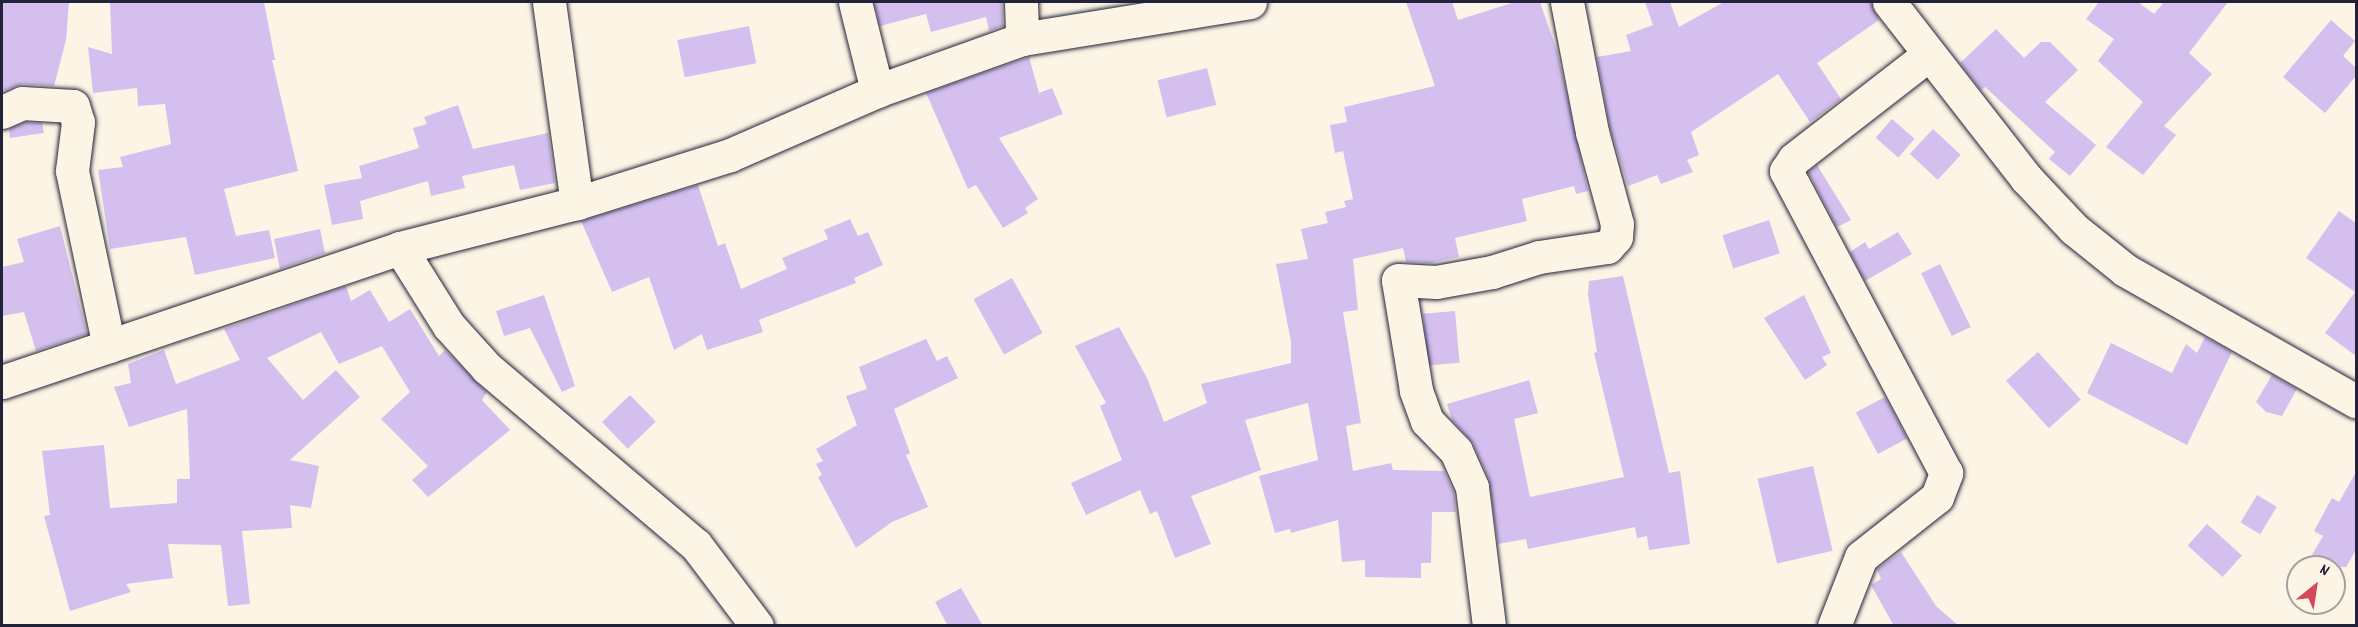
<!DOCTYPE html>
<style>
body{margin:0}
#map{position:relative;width:2358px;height:627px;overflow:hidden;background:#fcf5e5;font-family:Dekko,sans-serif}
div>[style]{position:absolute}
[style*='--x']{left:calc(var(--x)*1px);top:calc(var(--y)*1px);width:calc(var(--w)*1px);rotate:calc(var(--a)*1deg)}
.building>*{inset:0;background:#d4bfef;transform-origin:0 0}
.roads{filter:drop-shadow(0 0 2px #22223b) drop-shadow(0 0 2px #22223b)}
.minor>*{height:33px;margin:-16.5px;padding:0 16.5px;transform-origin:16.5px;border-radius:16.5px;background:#fcf5e5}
span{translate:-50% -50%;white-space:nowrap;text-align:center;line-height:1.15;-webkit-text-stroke:5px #fcf5e5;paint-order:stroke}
.frame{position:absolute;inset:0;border:3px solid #22223b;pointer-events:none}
.north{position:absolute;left:2286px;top:555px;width:60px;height:60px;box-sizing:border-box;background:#fcf5e5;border:2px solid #a5a1a1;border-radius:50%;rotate:30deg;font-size:16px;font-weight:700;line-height:24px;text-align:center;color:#22223b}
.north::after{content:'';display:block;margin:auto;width:21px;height:27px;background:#d1495b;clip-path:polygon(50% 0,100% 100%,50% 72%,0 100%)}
</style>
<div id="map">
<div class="building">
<i style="clip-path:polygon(2px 2px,69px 2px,66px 40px,54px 86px,23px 84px,3px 91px)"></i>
<i style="clip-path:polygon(110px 2px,264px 2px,275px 60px,272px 60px,298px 171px,224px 189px,236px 236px,269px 230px,275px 258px,195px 275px,186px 237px,110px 249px,98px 170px,123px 167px,120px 157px,171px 144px,165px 104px,138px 106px,137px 88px,93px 93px,88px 47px,112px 54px)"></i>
<i style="clip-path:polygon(874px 2px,1002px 2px,1003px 26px,989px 31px,986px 17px,931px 32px,926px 14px,880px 26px)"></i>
<i style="clip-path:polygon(1406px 2px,1452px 2px,1458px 20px,1515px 2px,1540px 2px,1557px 51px,1588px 191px,1576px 194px,1574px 186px,1522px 199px,1527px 221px,1455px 238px,1459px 257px,1431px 263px,1406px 262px,1403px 248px,1353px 259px,1358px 310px,1343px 312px,1361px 423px,1346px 426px,1353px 471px,1391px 463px,1393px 470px,1444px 471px,1454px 492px,1456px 512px,1432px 512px,1431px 563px,1421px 563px,1421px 578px,1365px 577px,1365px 560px,1342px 562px,1338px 520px,1291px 533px,1290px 529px,1275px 533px,1259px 476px,1318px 460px,1308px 403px,1245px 420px,1261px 470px,1191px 496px,1211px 544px,1175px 558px,1157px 511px,1150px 514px,1140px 490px,1086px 515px,1071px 483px,1122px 460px,1100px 406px,1106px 403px,1075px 346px,1119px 327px,1147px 378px,1164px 422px,1207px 403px,1201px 384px,1291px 363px,1291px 342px,1276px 264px,1308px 259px,1301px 229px,1328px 223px,1325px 212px,1346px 207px,1344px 201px,1353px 199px,1343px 151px,1335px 153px,1330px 125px,1347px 122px,1344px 107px,1435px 86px)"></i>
<i style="clip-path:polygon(1645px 2px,1670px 2px,1679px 27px,1724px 2px,1871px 2px,1879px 20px,1817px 63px,1841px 99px,1821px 114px,1810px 122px,1778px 74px,1691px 132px,1699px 155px,1687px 160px,1693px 172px,1661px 184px,1657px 175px,1628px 186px,1610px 128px,1597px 57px,1631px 51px,1626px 35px,1653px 25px)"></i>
<i style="clip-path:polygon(2099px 2px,2138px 2px,2154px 14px,2164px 2px,2228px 2px,2189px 53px,2212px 74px,2164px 126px,2176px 135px,2143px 175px,2106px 147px,2143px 102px,2098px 61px,2114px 39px,2086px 19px)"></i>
<i style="clip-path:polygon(2331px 20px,2355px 41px,2343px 56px,2356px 68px,2356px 76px,2325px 113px,2283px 77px)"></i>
<i style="left:749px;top:26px;width:38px;height:73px;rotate:79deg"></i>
<i style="clip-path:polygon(1996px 29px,2024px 58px,2041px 42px,2050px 42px,2078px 70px,2045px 102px,2096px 145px,2070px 176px,2049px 159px,2055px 152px,1985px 87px,1981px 90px,1960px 63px)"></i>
<i style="clip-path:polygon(1029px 57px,1039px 93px,1052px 88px,1063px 114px,999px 138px,1038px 199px,1025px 208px,1028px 213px,1003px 228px,976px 185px,968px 189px,926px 93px)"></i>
<i style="left:1207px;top:68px;width:38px;height:51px;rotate:76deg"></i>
<i style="clip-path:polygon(458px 105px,473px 149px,548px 133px,555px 183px,520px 190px,514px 165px,462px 176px,465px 188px,431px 196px,428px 181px,360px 201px,363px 219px,332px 225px,324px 185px,362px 178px,359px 166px,419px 148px,413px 128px,427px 124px,424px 117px)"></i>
<i style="left:1892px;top:119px;width:30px;height:25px;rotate:41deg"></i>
<i style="clip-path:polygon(26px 122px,42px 123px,44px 133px,10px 138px,9px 129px)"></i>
<i style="left:1933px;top:129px;width:38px;height:34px;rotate:43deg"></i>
<i style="clip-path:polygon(1817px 165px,1851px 220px,1837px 227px,1808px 172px)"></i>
<i style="clip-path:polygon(698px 185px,718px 246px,725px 243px,741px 289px,787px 269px,782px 258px,828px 239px,824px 230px,850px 219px,858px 236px,868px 232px,883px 265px,854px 278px,856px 283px,759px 320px,763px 332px,707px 350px,702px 334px,674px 350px,649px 277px,612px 292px,581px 221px)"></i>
<i style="clip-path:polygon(2339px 211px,2356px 223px,2356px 356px,2325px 333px,2355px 292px,2306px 258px)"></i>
<i style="left:1769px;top:220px;width:35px;height:49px;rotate:72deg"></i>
<i style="clip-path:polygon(60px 226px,87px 334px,36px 351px,24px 312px,2px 316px,2px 267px,24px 262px,17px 239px)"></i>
<i style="clip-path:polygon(320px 229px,325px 253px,280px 269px,274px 239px)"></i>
<i style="clip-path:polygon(1898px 232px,1912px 254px,1865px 281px,1850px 252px,1865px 242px,1869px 249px)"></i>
<i style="left:1940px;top:264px;width:70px;height:21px;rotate:64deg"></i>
<i style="clip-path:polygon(1623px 276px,1669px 473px,1680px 471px,1690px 544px,1649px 550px,1647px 536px,1637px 538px,1635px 527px,1528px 549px,1526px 539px,1498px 544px,1489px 479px,1473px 443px,1452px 420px,1447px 404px,1529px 380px,1538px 413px,1514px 419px,1530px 497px,1624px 477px,1594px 353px,1597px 352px,1588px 295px,1589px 281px)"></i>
<i style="left:1012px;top:278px;width:63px;height:44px;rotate:61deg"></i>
<i style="clip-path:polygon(346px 286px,351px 301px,370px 290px,389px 322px,410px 309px,439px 356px,445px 350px,487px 392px,482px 400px,510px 430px,428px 497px,412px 480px,428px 466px,381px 419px,410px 392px,382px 346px,339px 364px,321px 332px,267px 358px,303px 400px,336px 370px,360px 397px,290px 460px,319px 466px,311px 508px,290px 505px,292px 528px,242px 531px,250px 604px,228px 606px,221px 545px,168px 544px,173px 578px,126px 584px,131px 592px,70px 611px,44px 516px,50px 515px,42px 451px,104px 445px,110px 508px,177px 503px,177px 479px,190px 479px,187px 409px,129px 427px,114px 387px,131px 383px,128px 364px,164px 350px,176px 384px,240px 360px,224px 329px)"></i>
<i style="clip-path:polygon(544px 295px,575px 386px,562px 392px,530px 328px,504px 336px,496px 311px)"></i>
<i style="clip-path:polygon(1804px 295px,1831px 353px,1822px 357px,1827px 365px,1805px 380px,1764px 318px)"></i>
<i style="left:1455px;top:311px;width:52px;height:32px;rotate:85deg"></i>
<i style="clip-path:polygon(2205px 337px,2232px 352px,2187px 445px,2087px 393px,2111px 343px,2172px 373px,2186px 344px,2197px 353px)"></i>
<i style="clip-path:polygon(926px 339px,937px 361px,947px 356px,958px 378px,894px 409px,910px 453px,906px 455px,928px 507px,892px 522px,856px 548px,818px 477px,822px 475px,816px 464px,823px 461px,816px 449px,857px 425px,846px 396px,867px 389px,859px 367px)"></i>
<i style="left:2038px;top:352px;width:64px;height:43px;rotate:48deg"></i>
<i style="clip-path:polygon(2272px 375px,2297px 389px,2282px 416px,2266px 412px,2256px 402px)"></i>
<i style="left:630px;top:395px;width:37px;height:39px;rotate:46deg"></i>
<i style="left:1885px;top:397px;width:47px;height:33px;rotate:62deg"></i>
<i style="left:1813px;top:466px;width:87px;height:57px;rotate:77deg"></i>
<i style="clip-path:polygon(2356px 472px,2356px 550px,2346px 567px,2305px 567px,2323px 536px,2314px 531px,2332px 498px,2339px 502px)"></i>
<i style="left:2257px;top:495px;width:23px;height:32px;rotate:31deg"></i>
<i style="left:2207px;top:524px;width:47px;height:29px;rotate:42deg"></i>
<i style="clip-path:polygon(1901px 552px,1936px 606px,1959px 626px,1894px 626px,1871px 585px,1881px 579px,1877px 569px)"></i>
<i style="clip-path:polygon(961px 588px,983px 626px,948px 626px,935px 602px)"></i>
</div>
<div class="roads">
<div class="minor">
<i style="--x:549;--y:2;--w:203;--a:82.1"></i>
<i style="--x:855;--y:2;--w:92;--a:76.1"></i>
<i style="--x:1021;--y:2;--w:37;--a:88"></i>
<i style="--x:1889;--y:2;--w:223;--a:52.1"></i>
<i style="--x:2026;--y:178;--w:70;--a:46.7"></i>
<i style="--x:2074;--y:229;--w:65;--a:38.8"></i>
<i style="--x:2125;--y:270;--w:266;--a:29.6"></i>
<i style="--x:2;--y:112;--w:22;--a:-24"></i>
<i style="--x:22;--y:103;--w:51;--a:3.4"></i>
<i style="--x:73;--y:106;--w:17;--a:73"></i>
<i style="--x:78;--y:122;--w:49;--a:97"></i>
<i style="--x:72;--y:171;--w:179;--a:78.1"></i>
<i style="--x:400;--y:248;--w:92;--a:57.9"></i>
<i style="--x:449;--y:326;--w:57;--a:47.9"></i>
<i style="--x:487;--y:368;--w:274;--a:40.3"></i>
<i style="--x:696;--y:545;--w:101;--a:53"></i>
<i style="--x:2;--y:382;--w:420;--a:-18.6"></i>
<i style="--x:400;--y:248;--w:183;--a:-14.3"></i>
<i style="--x:577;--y:203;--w:160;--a:-17.4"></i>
<i style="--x:730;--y:155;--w:160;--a:-23.5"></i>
<i style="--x:877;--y:91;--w:154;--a:-19.7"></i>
<i style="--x:1022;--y:39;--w:231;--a:-9.2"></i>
<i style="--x:1489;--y:626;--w:140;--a:-97"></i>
<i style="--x:1472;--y:487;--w:39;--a:-114"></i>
<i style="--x:1456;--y:451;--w:42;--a:-134"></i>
<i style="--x:1427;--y:421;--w:33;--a:-110"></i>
<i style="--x:1416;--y:390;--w:111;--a:-99.3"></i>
<i style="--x:1398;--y:280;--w:38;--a:3"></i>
<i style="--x:1436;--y:282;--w:57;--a:-10.1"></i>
<i style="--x:1492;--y:272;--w:49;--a:-17.7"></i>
<i style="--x:1539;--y:257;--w:69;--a:-8.4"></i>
<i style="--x:1607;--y:247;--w:13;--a:-48"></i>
<i style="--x:1616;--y:237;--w:13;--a:-86"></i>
<i style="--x:1617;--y:224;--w:95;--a:-105.2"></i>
<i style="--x:1592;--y:132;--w:132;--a:-100.9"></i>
<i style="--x:1834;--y:626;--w:74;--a:-68.6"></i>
<i style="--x:1861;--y:557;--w:97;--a:-38.3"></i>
<i style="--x:1937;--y:497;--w:26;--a:-69"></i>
<i style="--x:1946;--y:473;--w:342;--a:-117.9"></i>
<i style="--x:1786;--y:171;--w:14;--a:-56"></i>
<i style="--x:1794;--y:159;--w:168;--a:-37.8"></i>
</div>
</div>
<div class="frame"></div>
<div class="north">N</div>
</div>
